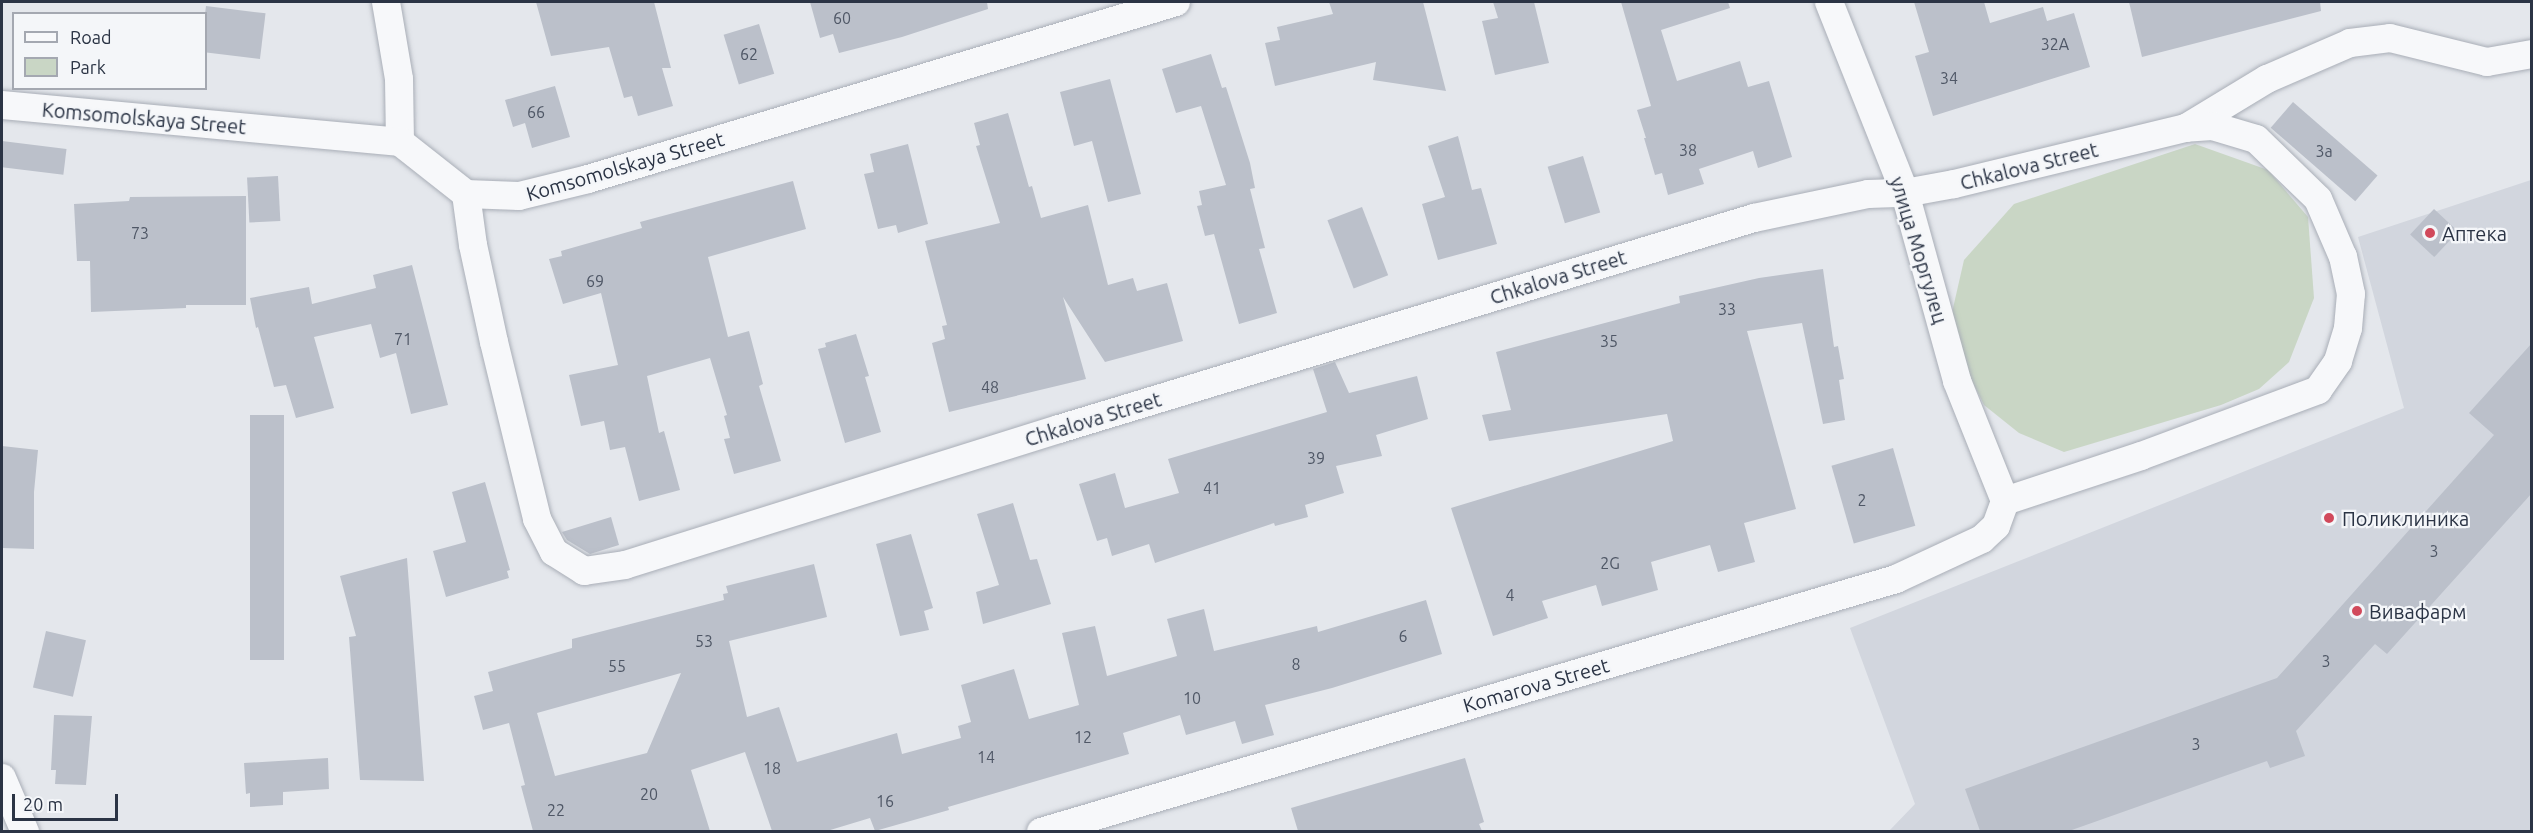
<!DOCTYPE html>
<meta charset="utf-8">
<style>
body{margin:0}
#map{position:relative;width:2533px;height:833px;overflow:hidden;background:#e4e7ec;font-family:Ubuntu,sans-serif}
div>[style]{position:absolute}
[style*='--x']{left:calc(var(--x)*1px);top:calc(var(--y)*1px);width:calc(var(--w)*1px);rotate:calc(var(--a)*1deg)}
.built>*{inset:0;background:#d2d6de}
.green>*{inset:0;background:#c9d6c5}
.building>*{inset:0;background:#bbc0ca;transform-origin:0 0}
.roads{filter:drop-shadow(0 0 2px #a9aeb7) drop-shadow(0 0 2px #a9aeb7)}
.street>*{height:28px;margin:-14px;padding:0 14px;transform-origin:14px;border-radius:14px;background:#f7f8fa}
.dots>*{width:16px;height:16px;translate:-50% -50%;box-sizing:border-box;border:3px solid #f4f6f9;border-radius:50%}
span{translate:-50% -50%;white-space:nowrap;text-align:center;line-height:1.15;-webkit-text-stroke:4.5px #f4f6f9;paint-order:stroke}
.number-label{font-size:16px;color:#4f5766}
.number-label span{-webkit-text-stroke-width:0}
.street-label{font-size:20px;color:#2b3445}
.poi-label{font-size:20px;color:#2b3445}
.left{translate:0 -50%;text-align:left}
.frame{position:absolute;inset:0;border:3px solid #2b3445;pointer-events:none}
.legend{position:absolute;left:12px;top:12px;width:195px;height:78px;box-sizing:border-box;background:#f4f6f9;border:2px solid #a4a8b1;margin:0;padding:8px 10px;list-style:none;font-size:18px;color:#2b3445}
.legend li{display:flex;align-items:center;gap:12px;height:30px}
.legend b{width:30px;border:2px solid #a4a8b1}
.scale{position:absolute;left:12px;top:794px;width:106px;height:27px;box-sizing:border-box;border:3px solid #2b3445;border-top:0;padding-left:8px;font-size:18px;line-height:21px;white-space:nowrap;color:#2b3445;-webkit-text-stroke:4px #f4f6f9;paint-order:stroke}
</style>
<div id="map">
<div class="built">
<i style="clip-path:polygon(2531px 180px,2531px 831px,1889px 831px,1915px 804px,1850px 628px,2404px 408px,2358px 237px)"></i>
</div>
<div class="green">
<i style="clip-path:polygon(2195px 144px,2268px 170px,2308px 217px,2314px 298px,2289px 362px,2259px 389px,2221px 405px,2064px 452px,2019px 433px,1984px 405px,1968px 373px,1951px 317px,1964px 260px,2014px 204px)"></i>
</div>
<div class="building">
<i style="clip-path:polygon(536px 2px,654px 2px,671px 68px,662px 68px,673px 106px,638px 116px,632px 96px,624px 98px,609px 47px,551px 56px)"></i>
<i style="clip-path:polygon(810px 2px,987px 2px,988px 9px,902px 37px,839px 53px,833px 34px,820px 38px)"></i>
<i style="clip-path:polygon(1329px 2px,1423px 2px,1446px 91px,1373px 80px,1376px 62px,1275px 86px,1265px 43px,1280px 40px,1277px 27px,1333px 14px)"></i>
<i style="clip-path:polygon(1493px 2px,1534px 2px,1549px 63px,1495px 75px,1482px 21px,1498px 18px)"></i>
<i style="clip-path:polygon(1621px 2px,1728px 2px,1730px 8px,1661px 30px,1677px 81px,1740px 61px,1748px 87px,1769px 81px,1792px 157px,1758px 168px,1753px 151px,1699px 169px,1704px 184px,1668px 195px,1662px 173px,1655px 175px,1644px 138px,1646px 138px,1637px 110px,1651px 106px)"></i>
<i style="clip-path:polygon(1914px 2px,1984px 2px,1990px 23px,2043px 7px,2047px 21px,2074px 13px,2090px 67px,1933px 116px,1915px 56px,1929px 52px)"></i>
<i style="clip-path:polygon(2129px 2px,2320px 2px,2321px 11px,2142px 57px)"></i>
<i style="left:206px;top:6px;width:60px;height:46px;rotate:7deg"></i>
<i style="left:759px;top:24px;width:52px;height:37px;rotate:73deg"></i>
<i style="clip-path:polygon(1211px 54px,1222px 88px,1226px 87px,1250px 163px,1255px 188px,1250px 189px,1265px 248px,1259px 249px,1277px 313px,1239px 324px,1214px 234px,1205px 236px,1197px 206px,1202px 205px,1199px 191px,1226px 185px,1201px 106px,1176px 113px,1162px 69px)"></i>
<i style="clip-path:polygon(1110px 79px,1141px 194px,1108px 202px,1092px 141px,1074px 146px,1060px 92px)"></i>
<i style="clip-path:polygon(555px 86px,570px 137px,532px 148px,525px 123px,513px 127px,505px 100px)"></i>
<i style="left:2293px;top:102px;width:112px;height:34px;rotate:41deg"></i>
<i style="clip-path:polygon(1008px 113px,1029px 187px,1032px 186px,1041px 218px,1088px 205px,1108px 285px,1133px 278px,1137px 291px,1167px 283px,1183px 341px,1105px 362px,1063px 297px,1086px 379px,949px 412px,932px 343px,945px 339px,942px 326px,947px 325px,925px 241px,1000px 223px,976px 146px,980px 145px,974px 123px)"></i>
<i style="clip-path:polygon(1458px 136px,1472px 190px,1481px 188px,1497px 244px,1438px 260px,1422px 204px,1445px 197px,1428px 146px)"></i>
<i style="left:2px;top:141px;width:65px;height:26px;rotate:7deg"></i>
<i style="clip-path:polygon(908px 144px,928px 224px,898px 233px,896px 225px,878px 229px,864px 174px,874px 172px,870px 154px)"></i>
<i style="left:1583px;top:156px;width:59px;height:37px;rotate:73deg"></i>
<i style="left:278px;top:176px;width:45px;height:31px;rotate:87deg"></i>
<i style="clip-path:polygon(793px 181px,806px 229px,708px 257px,728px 337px,749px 331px,763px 384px,759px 386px,781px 461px,734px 474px,724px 439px,730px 438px,724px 416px,727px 415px,710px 358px,647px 376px,659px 433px,664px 431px,680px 490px,639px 501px,625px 447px,610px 450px,604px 421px,581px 426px,569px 375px,618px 365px,601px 293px,563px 304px,549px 259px,562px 256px,561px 251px,642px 228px,640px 222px)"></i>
<i style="clip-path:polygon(246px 196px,246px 305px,186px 305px,186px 308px,91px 312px,90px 261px,77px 261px,74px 204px,129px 201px,130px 197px)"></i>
<i style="left:1362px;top:207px;width:73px;height:37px;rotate:69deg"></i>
<i style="left:2434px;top:209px;width:33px;height:35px;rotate:43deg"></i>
<i style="clip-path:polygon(412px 265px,448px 405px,411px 414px,396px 353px,380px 358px,371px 324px,314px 337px,334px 408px,296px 418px,286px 385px,274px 387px,258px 327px,256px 328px,250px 298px,309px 287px,312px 304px,376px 288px,373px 275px)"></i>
<i style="clip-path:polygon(1823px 269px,1834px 347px,1838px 346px,1844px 379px,1839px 380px,1845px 420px,1823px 424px,1802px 323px,1747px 331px,1796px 509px,1744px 523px,1755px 562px,1718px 572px,1710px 545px,1651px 562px,1658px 590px,1602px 606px,1596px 585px,1542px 601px,1548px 618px,1493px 636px,1451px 508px,1673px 441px,1667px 414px,1489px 441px,1482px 415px,1511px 410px,1496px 352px,1680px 303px,1679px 296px,1759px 278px)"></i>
<i style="clip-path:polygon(856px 334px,869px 376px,865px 377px,881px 432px,845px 443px,818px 349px,826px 347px,825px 343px)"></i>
<i style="clip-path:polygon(2532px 343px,2532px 493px,2387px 654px,2375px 644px,2296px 731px,2305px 756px,2270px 768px,2267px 761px,2069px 831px,1980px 831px,1965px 789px,2277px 678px,2494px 435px,2469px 413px)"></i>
<i style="clip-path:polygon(1335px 362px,1349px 393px,1417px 376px,1428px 419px,1376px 435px,1382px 456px,1336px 466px,1344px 493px,1305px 505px,1308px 517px,1275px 526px,1274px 523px,1155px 563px,1149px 544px,1112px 556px,1107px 538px,1097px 541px,1079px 484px,1115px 473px,1125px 508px,1179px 493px,1168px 459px,1327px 412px,1313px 369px)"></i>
<i style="left:250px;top:415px;width:34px;height:245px"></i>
<i style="clip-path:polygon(2px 446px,38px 450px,34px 492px,34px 549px,2px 548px)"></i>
<i style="left:1893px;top:448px;width:81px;height:64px;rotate:74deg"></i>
<i style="clip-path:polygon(485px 482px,510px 570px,507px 571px,509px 578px,446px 597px,433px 551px,466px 542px,452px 492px)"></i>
<i style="clip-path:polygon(1013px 503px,1030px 560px,1037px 559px,1051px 604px,983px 624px,976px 592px,999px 585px,977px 514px)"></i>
<i style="clip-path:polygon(611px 517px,619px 545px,590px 554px,567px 540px,562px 532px)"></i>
<i style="clip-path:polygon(911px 534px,933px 608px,924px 611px,929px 630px,900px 636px,876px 544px)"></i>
<i style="clip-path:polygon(407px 558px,424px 781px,360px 780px,349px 637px,356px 636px,340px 576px)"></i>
<i style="clip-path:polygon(evenodd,814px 564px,827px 617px,729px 641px,747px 717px,779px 707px,797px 762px,897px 733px,902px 754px,961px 738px,958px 726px,971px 722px,961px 685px,1014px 669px,1029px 719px,1079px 705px,1062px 633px,1095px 626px,1107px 676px,1177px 656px,1167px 619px,1204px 609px,1214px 651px,1317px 626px,1318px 632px,1426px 600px,1442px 654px,1332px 688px,1265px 705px,1274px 735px,1242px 744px,1235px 721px,1186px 735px,1180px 715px,1123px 733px,1129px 754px,948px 807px,949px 810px,875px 831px,870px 818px,827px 831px,772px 831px,745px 752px,691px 770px,710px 831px,533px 831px,521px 786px,525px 785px,509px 723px,483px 730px,474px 696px,493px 691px,488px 672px,572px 648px,572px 639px,724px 600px,723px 594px,728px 593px,726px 586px,814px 564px,681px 673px,647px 753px,555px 776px,537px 713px,681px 673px)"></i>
<i style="left:46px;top:631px;width:41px;height:58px;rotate:13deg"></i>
<i style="clip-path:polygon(54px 715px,92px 716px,86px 785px,55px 784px,56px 770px,51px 770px)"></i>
<i style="clip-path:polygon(328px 758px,329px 789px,283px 792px,283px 805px,250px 807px,250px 793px,246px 794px,244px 763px)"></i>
<i style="clip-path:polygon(1465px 758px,1484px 822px,1479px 824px,1482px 831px,1298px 831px,1291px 808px)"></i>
</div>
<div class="roads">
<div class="street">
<i style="--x:386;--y:2;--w:78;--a:80.4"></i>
<i style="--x:399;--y:79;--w:63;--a:89.1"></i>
<i style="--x:1829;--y:2;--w:206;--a:68.3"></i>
<i style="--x:1905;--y:193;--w:195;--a:74.5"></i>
<i style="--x:1957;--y:381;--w:129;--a:68.2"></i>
<i style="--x:2;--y:105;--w:400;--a:5.3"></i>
<i style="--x:400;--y:142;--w:84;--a:38.2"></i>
<i style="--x:466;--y:194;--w:53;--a:2.2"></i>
<i style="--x:519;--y:196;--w:71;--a:-13.8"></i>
<i style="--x:588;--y:179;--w:614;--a:-16.75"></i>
<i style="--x:466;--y:194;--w:51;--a:82.2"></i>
<i style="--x:473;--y:245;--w:99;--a:77.8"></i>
<i style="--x:494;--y:342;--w:182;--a:76.3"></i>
<i style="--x:537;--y:519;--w:37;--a:63"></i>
<i style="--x:554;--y:552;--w:36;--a:32"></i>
<i style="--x:584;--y:571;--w:41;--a:-8.3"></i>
<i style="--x:625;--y:565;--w:455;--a:-17.4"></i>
<i style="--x:1059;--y:429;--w:726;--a:-16.89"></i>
<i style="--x:1754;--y:218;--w:116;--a:-11.9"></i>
<i style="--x:1868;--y:194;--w:37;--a:-2"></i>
<i style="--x:1905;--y:193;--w:50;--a:-10.4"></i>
<i style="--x:1954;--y:184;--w:239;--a:-13.6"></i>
<i style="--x:2186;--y:128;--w:95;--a:-31.2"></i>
<i style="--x:2267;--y:79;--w:90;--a:-23.4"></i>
<i style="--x:2350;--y:43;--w:40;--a:-7.1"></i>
<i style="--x:2390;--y:38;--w:100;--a:13.9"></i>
<i style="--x:2487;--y:62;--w:46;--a:-10.1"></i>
<i style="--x:2005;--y:501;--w:143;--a:-18.3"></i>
<i style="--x:2141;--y:456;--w:189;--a:-20.4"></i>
<i style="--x:2318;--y:390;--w:35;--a:-55"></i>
<i style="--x:2338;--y:361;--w:34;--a:-73"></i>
<i style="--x:2348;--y:328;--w:34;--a:-85"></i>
<i style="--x:2351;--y:294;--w:38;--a:-102"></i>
<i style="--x:2343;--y:257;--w:63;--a:-113.3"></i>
<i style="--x:2318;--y:199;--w:86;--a:-135.9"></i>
<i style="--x:2256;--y:139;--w:46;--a:-163.5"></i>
<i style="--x:2212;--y:126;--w:26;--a:176"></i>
<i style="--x:2;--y:778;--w:59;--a:66.9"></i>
<i style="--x:1041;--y:832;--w:892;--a:-16.48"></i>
<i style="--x:1896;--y:579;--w:95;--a:-24.9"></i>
<i style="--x:1982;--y:539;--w:19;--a:-43"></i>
<i style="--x:1996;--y:526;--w:27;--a:-70"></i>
</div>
</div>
<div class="dots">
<i style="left:2430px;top:233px;background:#d1495b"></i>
<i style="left:2329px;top:518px;background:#d1495b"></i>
<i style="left:2357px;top:611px;background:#d1495b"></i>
</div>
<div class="number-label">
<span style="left:842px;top:18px">60</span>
<span style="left:2055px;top:44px">32A</span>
<span style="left:749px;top:54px">62</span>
<span style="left:1949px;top:78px">34</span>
<span style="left:536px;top:112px">66</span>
<span style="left:1688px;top:150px">38</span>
<span style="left:2324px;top:151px">3а</span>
<span style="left:140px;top:233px">73</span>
<span style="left:595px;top:281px">69</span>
<span style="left:1727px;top:309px">33</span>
<span style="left:403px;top:339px">71</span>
<span style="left:1609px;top:341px">35</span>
<span style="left:990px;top:387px">48</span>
<span style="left:1316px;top:458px">39</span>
<span style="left:1212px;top:488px">41</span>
<span style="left:1862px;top:500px">2</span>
<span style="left:2434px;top:551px">3</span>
<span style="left:1610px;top:563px">2G</span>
<span style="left:1510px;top:595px">4</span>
<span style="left:1403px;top:636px">6</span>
<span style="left:704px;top:641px">53</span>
<span style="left:2326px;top:661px">3</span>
<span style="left:1296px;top:664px">8</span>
<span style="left:617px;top:666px">55</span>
<span style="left:1192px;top:698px">10</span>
<span style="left:1083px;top:737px">12</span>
<span style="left:2196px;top:744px">3</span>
<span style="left:986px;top:757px">14</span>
<span style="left:772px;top:768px">18</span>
<span style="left:649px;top:794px">20</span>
<span style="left:885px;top:801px">16</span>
<span style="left:556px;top:810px">22</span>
</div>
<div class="street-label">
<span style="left:144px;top:118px;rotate:5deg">Komsomolskaya Street</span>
<span style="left:625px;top:166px;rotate:-16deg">Komsomolskaya Street</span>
<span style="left:2029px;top:166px;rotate:-14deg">Chkalova Street</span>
<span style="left:1919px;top:250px;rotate:73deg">улица Моргулец</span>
<span style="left:1558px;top:277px;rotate:-17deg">Chkalova Street</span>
<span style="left:1093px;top:419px;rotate:-17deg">Chkalova Street</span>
<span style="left:1536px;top:685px;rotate:-16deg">Komarova Street</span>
</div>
<div class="poi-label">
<span class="left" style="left:2442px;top:233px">Аптека</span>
<span class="left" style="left:2342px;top:518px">Поликлиника</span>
<span class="left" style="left:2369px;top:611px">Вивафарм</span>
</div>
<div class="frame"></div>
<ul class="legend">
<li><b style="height:8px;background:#f7f8fa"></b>Road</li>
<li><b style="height:16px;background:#c9d6c5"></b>Park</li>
</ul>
<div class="scale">20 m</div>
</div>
